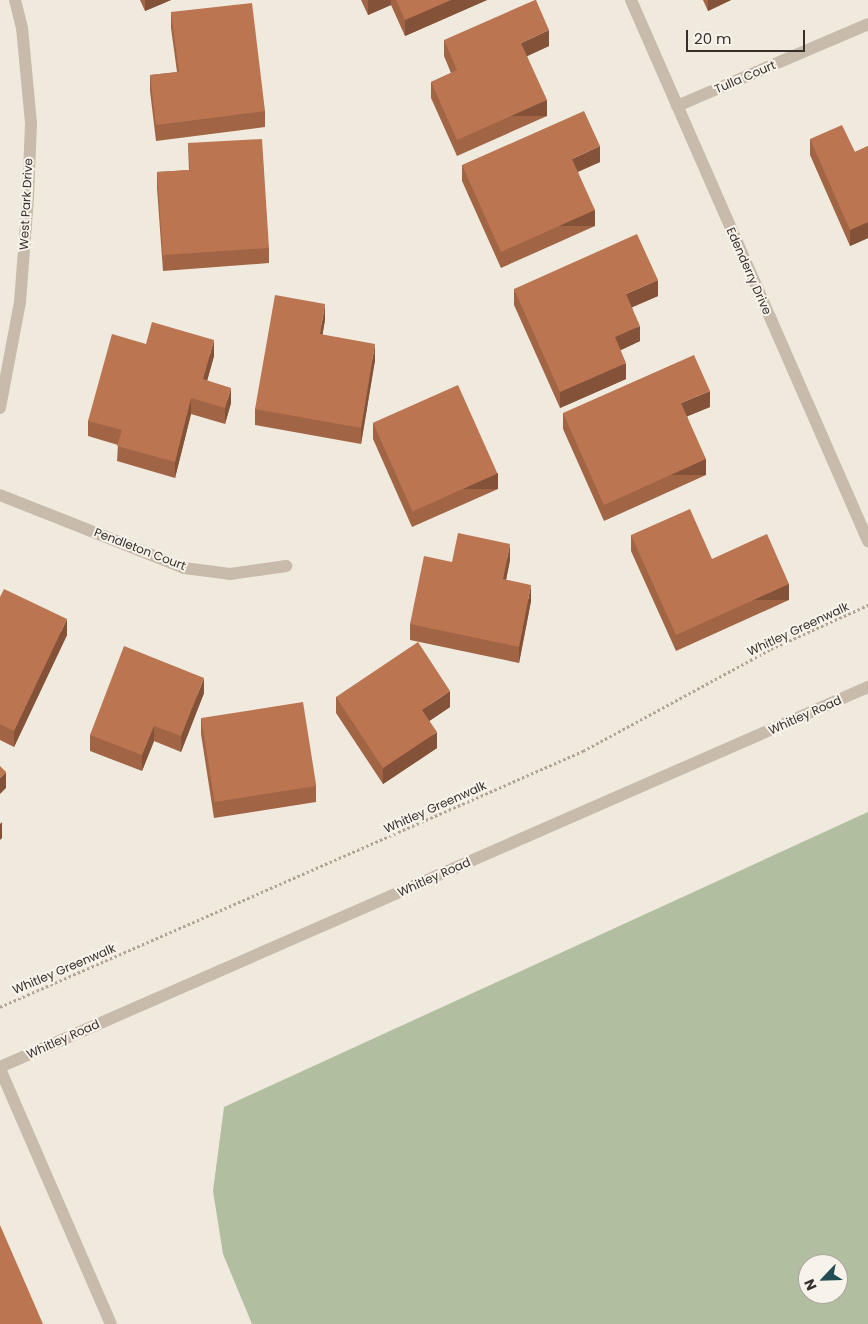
<!DOCTYPE html>
<style>
body{margin:0}
#map{position:relative;width:868px;height:1324px;overflow:hidden;background:#f0eade;font-family:Poppins,sans-serif}
div>[style]{position:absolute}
[style*='--x']{left:calc(var(--x)*1px);top:calc(var(--y)*1px);width:calc(var(--w)*1px);rotate:calc(var(--a)*1deg)}
.green>*{inset:0;background:#b1be9f}
.path>*{height:3px;margin-top:-1.5px;transform-origin:0;background:repeating-linear-gradient(90deg,#b3a595 0 2.5px,transparent 0 5px)}
.minor>*{height:12px;margin:-6px;padding:0 6px;transform-origin:6px;border-radius:6px;background:#c8bbab}
.wall>*{inset:0;background:#a16546}
.shaded-wall>*{inset:0;background:#835239;transform-origin:0 0}
.building>*{inset:0;background:#bb7551;transform-origin:0 0}
span{translate:-50% -50%;white-space:nowrap;text-align:center;line-height:1.15;-webkit-text-stroke:4px #f8f3ea;paint-order:stroke}
.street-label{font-size:12px;color:#362f2a}
.north{position:absolute;left:798px;top:1254px;width:50px;height:50px;box-sizing:border-box;background:#f8f3ea;border:1px solid #aaa59d;border-radius:50%;rotate:246deg;font-size:14px;font-weight:700;line-height:20px;text-align:center;color:#362f2a}
.north::after{content:'';display:block;margin:auto;width:18px;height:22px;background:#234c54;clip-path:polygon(50% 0,100% 100%,50% 72%,0 100%)}
.scale{position:absolute;left:686px;top:30px;width:119px;height:22px;box-sizing:border-box;border:2px solid #362f2a;border-top:0;padding-left:6px;font-size:15px;line-height:18px;white-space:nowrap;color:#362f2a;-webkit-text-stroke:4px #f8f3ea;paint-order:stroke}
</style>
<div id="map">
<div class="green">
<i style="clip-path:polygon(evenodd,868px 812px,868px 1324px,252px 1324px,223px 1254px,213px 1191px,224px 1107px,868px 812px,808px 1264px,838px 1264px,838px 1294px,808px 1294px,808px 1264px)"></i>
</div>
<div class="path">
<i style="--x:0;--y:1007;--w:637;--a:-23.71"></i>
<i style="--x:583;--y:751;--w:214;--a:-28.5"></i>
<i style="--x:771;--y:649;--w:107;--a:-24.4"></i>
</div>
<div class="minor">
<i style="--x:631;--y:0;--w:591;--a:66.34"></i>
<i style="--x:677;--y:106;--w:208;--a:-23.2"></i>
<i style="--x:0;--y:408;--w:108;--a:-79.3"></i>
<i style="--x:20;--y:302;--w:104;--a:-85.6"></i>
<i style="--x:28;--y:198;--w:75;--a:-87.7"></i>
<i style="--x:31;--y:123;--w:95;--a:-95.4"></i>
<i style="--x:22;--y:28;--w:29;--a:-104"></i>
<i style="--x:0;--y:495;--w:198;--a:21.6"></i>
<i style="--x:184;--y:568;--w:46;--a:7.4"></i>
<i style="--x:230;--y:574;--w:57;--a:-8.1"></i>
<i style="--x:0;--y:1067;--w:948;--a:-23.64"></i>
<i style="--x:0;--y:1069;--w:278;--a:66.5"></i>
</div>
<div class="wall">
<i style="clip-path:polygon(140px 0,171px 0,145px 11px)"></i>
<i style="clip-path:polygon(361px 0,487px 0,405px 36px,391px 5px,368px 15px)"></i>
<i style="clip-path:polygon(703px 0,731px 0,708px 11px)"></i>
<i style="clip-path:polygon(171px 12px,265px 111px,265px 127px,156px 141px,150px 91px,150px 75px,177px 72px,171px 28px)"></i>
<i style="clip-path:polygon(444px 40px,549px 46px,527px 56px,547px 116px,457px 156px,431px 98px,431px 82px,451px 73px,444px 56px)"></i>
<i style="clip-path:polygon(810px 139px,855px 152px,868px 146px,868px 238px,850px 246px,810px 155px)"></i>
<i style="clip-path:polygon(188px 143px,269px 248px,269px 263px,163px 271px,157px 188px,157px 172px,189px 170px)"></i>
<i style="clip-path:polygon(600px 162px,578px 172px,595px 226px,501px 268px,462px 181px,462px 165px)"></i>
<i style="clip-path:polygon(514px 289px,658px 296px,632px 307px,640px 341px,620px 350px,626px 379px,560px 408px,514px 305px)"></i>
<i style="clip-path:polygon(325px 320px,322px 335px,375px 360px,361px 444px,255px 425px,255px 409px)"></i>
<i style="clip-path:polygon(146px 344px,214px 356px,207px 381px,231px 403px,225px 424px,191px 414px,175px 478px,117px 461px,118px 445px,88px 436px,88px 421px)"></i>
<i style="clip-path:polygon(710px 407px,687px 416px,706px 475px,604px 521px,563px 429px,563px 413px)"></i>
<i style="clip-path:polygon(373px 423px,498px 489px,412px 527px,373px 439px)"></i>
<i style="clip-path:polygon(631px 535px,712px 559px,789px 600px,676px 651px,631px 551px)"></i>
<i style="clip-path:polygon(510px 560px,506px 580px,531px 601px,519px 663px,410px 640px,410px 624px,452px 562px)"></i>
<i style="clip-path:polygon(0 597px,67px 635px,14px 747px,0 740px)"></i>
<i style="clip-path:polygon(204px 693px,181px 752px,154px 741px,142px 771px,90px 751px,90px 735px)"></i>
<i style="clip-path:polygon(336px 697px,450px 707px,429px 721px,437px 748px,383px 784px,336px 713px)"></i>
<i style="clip-path:polygon(201px 718px,316px 786px,316px 802px,214px 818px,201px 734px)"></i>
</div>
<div class="shaded-wall">
<i style="clip-path:polygon(145px 0,171px 0,145px 11px)"></i>
<i style="clip-path:polygon(368px 0,391px 0,391px 5px,368px 15px)"></i>
<i style="clip-path:polygon(451px 0,487px 0,405px 36px,405px 20px)"></i>
<i style="clip-path:polygon(708px 0,731px 0,708px 11px)"></i>
<i style="clip-path:polygon(549px 30px,549px 46px,521px 59px,521px 43px)"></i>
<i style="left:547px;top:100px;width:16px;height:98px;rotate:90deg"></i>
<i style="clip-path:polygon(600px 146px,600px 162px,572px 174px,572px 159px)"></i>
<i style="left:595px;top:210px;width:16px;height:103px;rotate:90deg"></i>
<i style="clip-path:polygon(868px 222px,868px 238px,850px 246px,850px 230px)"></i>
<i style="clip-path:polygon(658px 280px,658px 296px,626px 310px,626px 294px)"></i>
<i style="clip-path:polygon(325px 304px,325px 320px,320px 350px,320px 334px)"></i>
<i style="clip-path:polygon(640px 326px,640px 341px,615px 353px,615px 337px)"></i>
<i style="clip-path:polygon(214px 340px,214px 356px,203px 395px,203px 379px)"></i>
<i style="clip-path:polygon(375px 344px,375px 360px,361px 444px,361px 428px)"></i>
<i style="clip-path:polygon(626px 363px,626px 379px,560px 408px,560px 392px)"></i>
<i style="clip-path:polygon(231px 388px,231px 403px,225px 424px,225px 408px)"></i>
<i style="clip-path:polygon(710px 391px,710px 407px,681px 419px,681px 403px)"></i>
<i style="clip-path:polygon(191px 398px,191px 414px,175px 478px,175px 462px)"></i>
<i style="left:706px;top:459px;width:16px;height:112px;rotate:90deg"></i>
<i style="left:498px;top:473px;width:16px;height:94px;rotate:90deg"></i>
<i style="clip-path:polygon(510px 544px,510px 560px,503px 595px,503px 579px)"></i>
<i style="left:789px;top:584px;width:16px;height:124px;rotate:90deg"></i>
<i style="clip-path:polygon(531px 585px,531px 601px,519px 663px,519px 647px)"></i>
<i style="clip-path:polygon(67px 619px,67px 635px,14px 747px,14px 731px)"></i>
<i style="clip-path:polygon(204px 678px,204px 693px,181px 752px,181px 736px)"></i>
<i style="clip-path:polygon(450px 691px,450px 707px,422px 726px,422px 710px)"></i>
<i style="clip-path:polygon(154px 726px,154px 741px,142px 771px,142px 755px)"></i>
<i style="clip-path:polygon(437px 732px,437px 748px,383px 784px,383px 768px)"></i>
<i style="clip-path:polygon(6px 772px,6px 788px,0 794px,0 778px)"></i>
<i style="clip-path:polygon(2px 822px,2px 838px,0 840px,0 824px)"></i>
</div>
<div class="building">
<i style="clip-path:polygon(396px 0,451px 0,405px 20px)"></i>
<i style="clip-path:polygon(535px 0,536px 0,549px 30px,521px 43px,547px 100px,457px 140px,431px 82px,457px 70px,444px 40px)"></i>
<i style="clip-path:polygon(252px 3px,265px 111px,156px 125px,150px 75px,179px 72px,171px 12px)"></i>
<i style="clip-path:polygon(584px 111px,600px 146px,572px 159px,595px 210px,501px 252px,462px 165px)"></i>
<i style="clip-path:polygon(842px 125px,855px 152px,868px 146px,868px 222px,850px 230px,810px 139px)"></i>
<i style="clip-path:polygon(262px 139px,269px 248px,163px 255px,157px 172px,190px 170px,188px 143px)"></i>
<i style="clip-path:polygon(637px 234px,658px 280px,626px 294px,640px 326px,615px 337px,626px 363px,560px 392px,514px 289px)"></i>
<i style="clip-path:polygon(275px 295px,325px 304px,320px 334px,375px 344px,361px 428px,255px 409px)"></i>
<i style="clip-path:polygon(152px 322px,214px 340px,203px 379px,231px 388px,225px 408px,191px 398px,175px 462px,117px 446px,122px 430px,88px 421px,112px 334px,146px 344px)"></i>
<i style="clip-path:polygon(694px 355px,710px 391px,681px 403px,706px 459px,604px 505px,563px 413px)"></i>
<i style="left:458px;top:385px;width:97px;height:93px;rotate:66deg"></i>
<i style="clip-path:polygon(690px 509px,712px 559px,767px 534px,789px 584px,676px 635px,631px 535px)"></i>
<i style="clip-path:polygon(458px 533px,510px 544px,503px 579px,531px 585px,519px 647px,410px 624px,424px 556px,452px 562px)"></i>
<i style="clip-path:polygon(4px 589px,67px 619px,14px 731px,0 724px,0 597px)"></i>
<i style="clip-path:polygon(418px 642px,450px 691px,422px 710px,437px 732px,383px 768px,336px 697px)"></i>
<i style="clip-path:polygon(124px 646px,204px 678px,181px 736px,154px 726px,142px 755px,90px 735px)"></i>
<i style="left:303px;top:702px;width:85px;height:103px;rotate:81deg"></i>
<i style="clip-path:polygon(0 766px,6px 772px,0 778px)"></i>
<i style="clip-path:polygon(0 1225px,43px 1324px,0 1324px)"></i>
</div>
<div class="street-label">
<span style="left:745px;top:77px;rotate:-23deg">Tulla Court</span>
<span style="left:26px;top:204px;rotate:-87deg">West Park Drive</span>
<span style="left:749px;top:271px;rotate:66deg">Edenderry Drive</span>
<span style="left:140px;top:549px;rotate:21deg">Pendleton Court</span>
<span style="left:798px;top:629px;rotate:-25deg">Whitley Greenwalk</span>
<span style="left:805px;top:715px;rotate:-24deg">Whitley Road</span>
<span style="left:435px;top:807px;rotate:-24deg">Whitley Greenwalk</span>
<span style="left:434px;top:877px;rotate:-24deg">Whitley Road</span>
<span style="left:64px;top:969px;rotate:-23deg">Whitley Greenwalk</span>
<span style="left:63px;top:1039px;rotate:-24deg">Whitley Road</span>
</div>
<div class="north">N</div>
<div class="scale">20 m</div>
</div>
